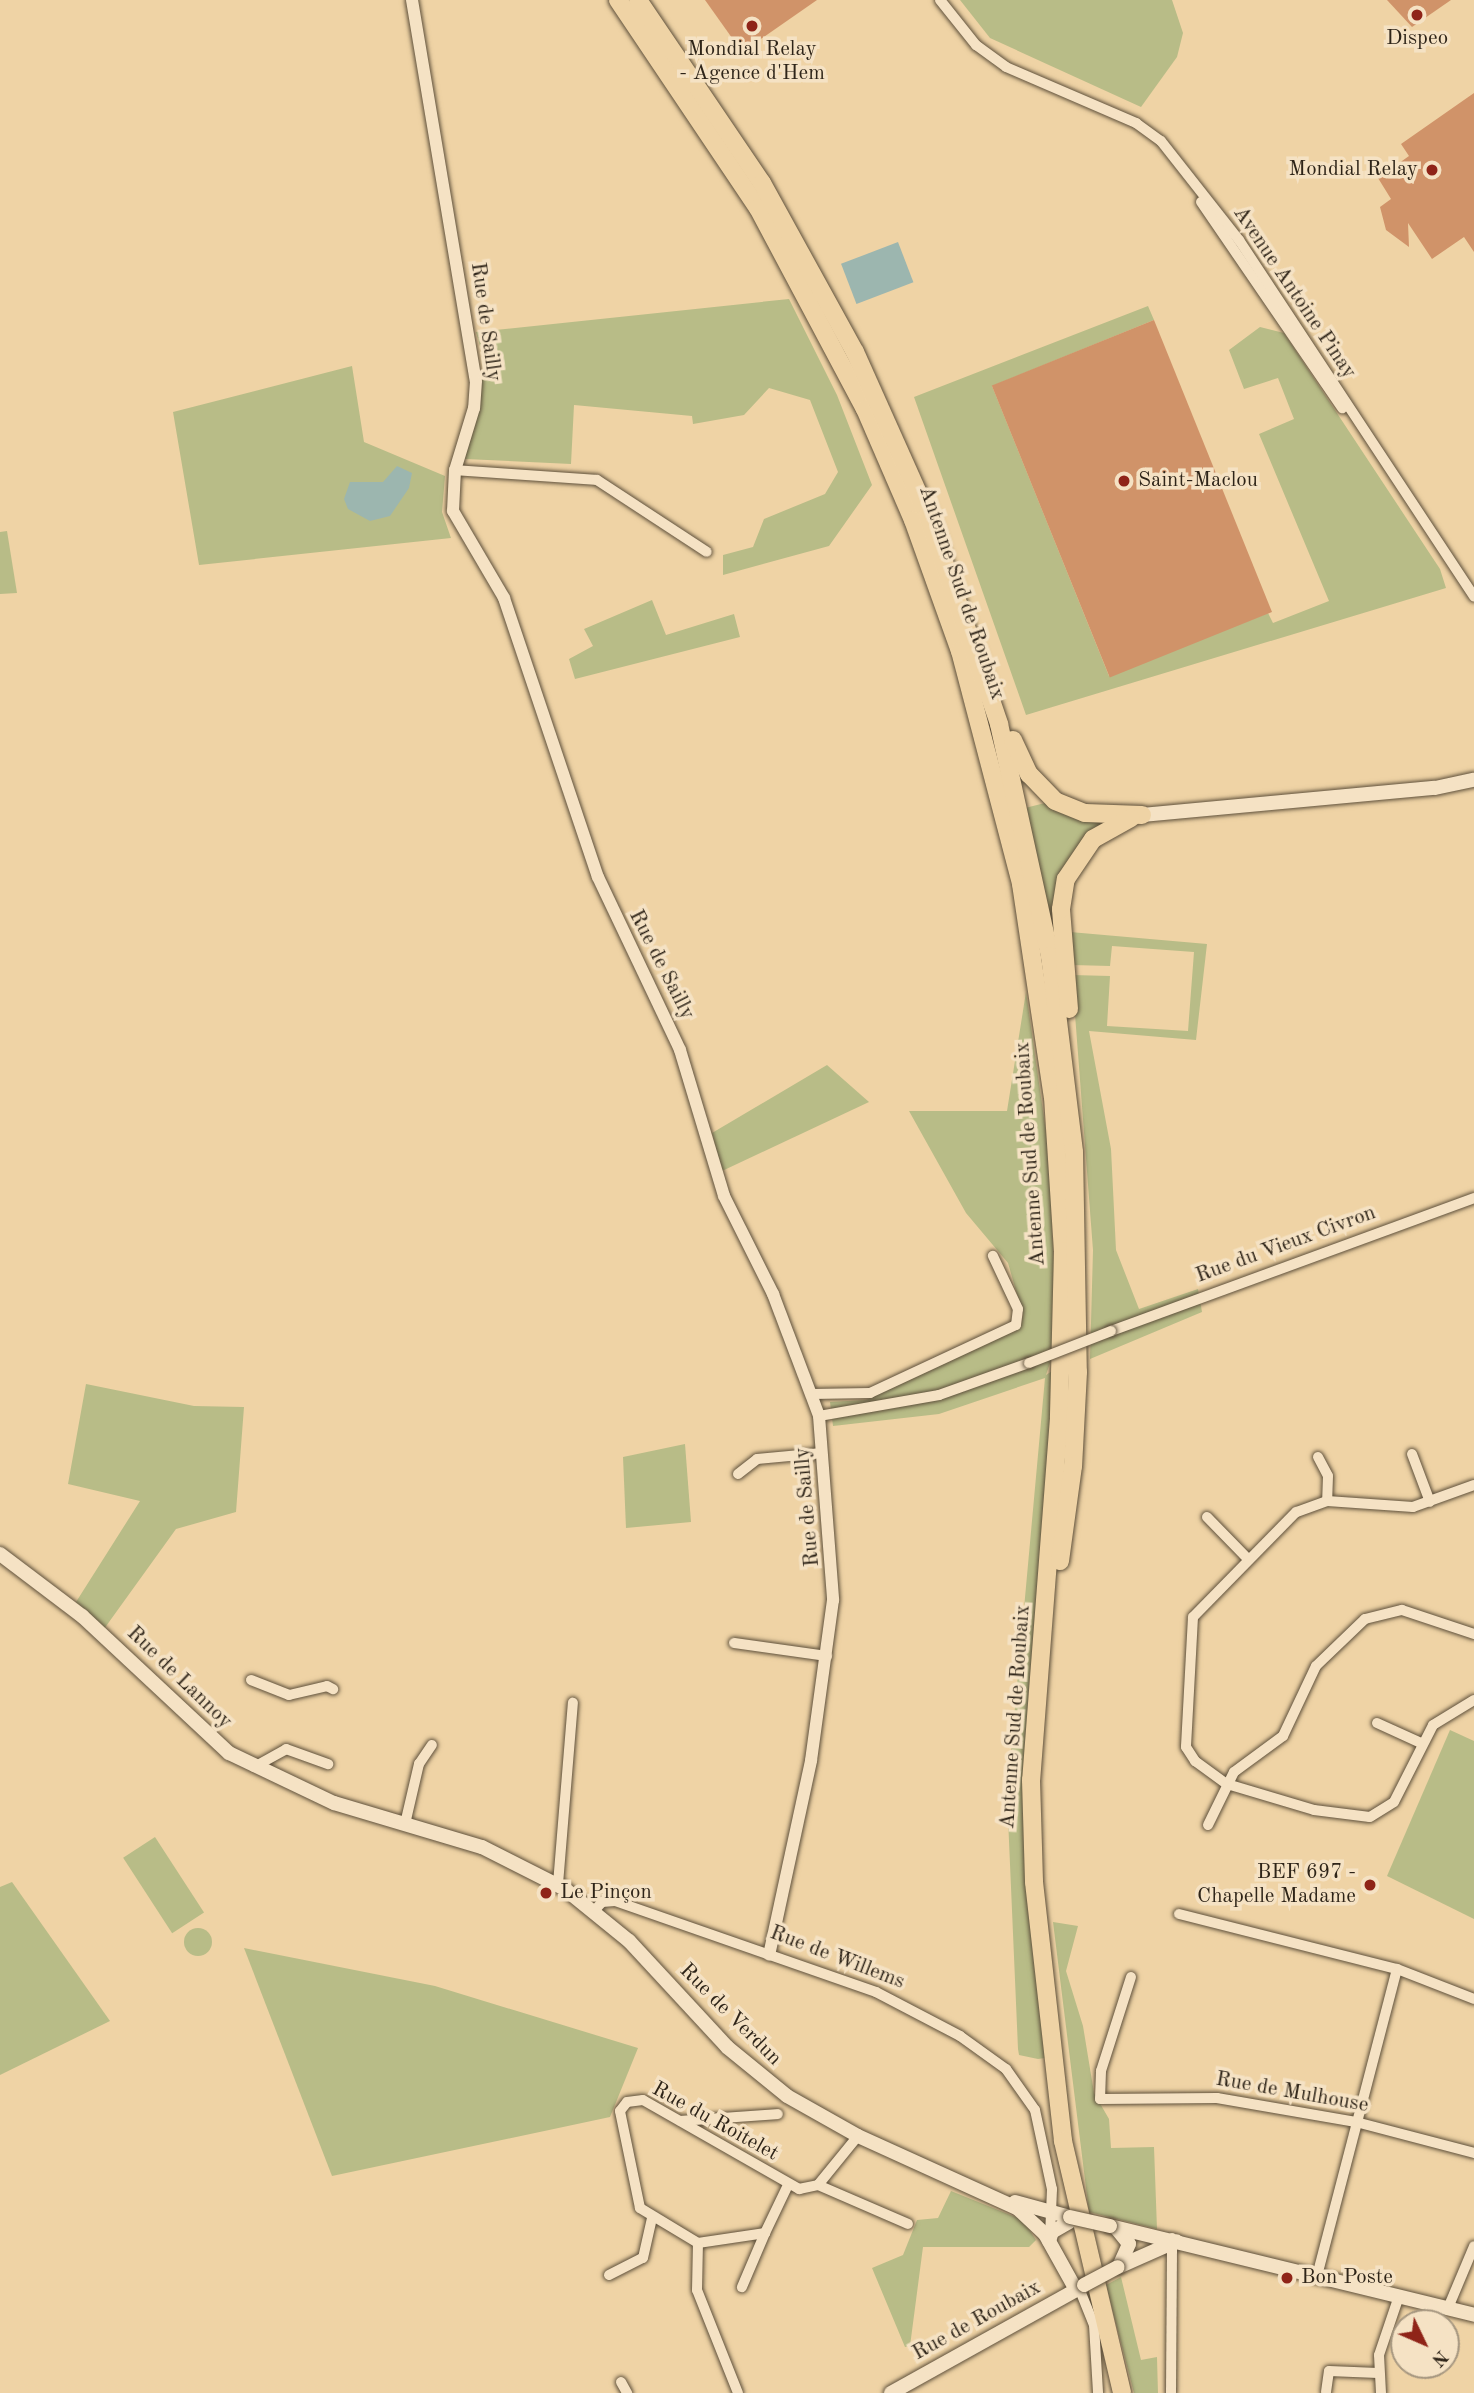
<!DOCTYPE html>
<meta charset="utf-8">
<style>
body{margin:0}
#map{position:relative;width:1474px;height:2393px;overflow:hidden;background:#efd3a5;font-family:"Old Standard TT",serif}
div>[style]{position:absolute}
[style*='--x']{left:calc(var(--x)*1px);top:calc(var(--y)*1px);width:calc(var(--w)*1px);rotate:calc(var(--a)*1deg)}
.green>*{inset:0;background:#b8bc87;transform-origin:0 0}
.round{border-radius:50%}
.water>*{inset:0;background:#9cb6af;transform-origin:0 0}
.building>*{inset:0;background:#d09369;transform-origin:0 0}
.roads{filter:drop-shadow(0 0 2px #5e503b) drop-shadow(0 0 2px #5e503b)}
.minor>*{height:10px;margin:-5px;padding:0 5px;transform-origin:5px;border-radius:5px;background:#f5e2c4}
.tertiary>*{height:12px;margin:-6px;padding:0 6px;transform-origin:6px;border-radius:6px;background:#f5e2c4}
.secondary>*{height:14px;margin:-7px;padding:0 7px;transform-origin:7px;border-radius:7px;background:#f5e2c4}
.trunk>*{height:18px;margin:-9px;padding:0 9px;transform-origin:9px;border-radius:9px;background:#efd3a5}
.bridges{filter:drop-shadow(0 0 2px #5e503b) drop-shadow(0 0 2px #5e503b)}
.minor-bridge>*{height:10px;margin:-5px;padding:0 5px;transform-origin:5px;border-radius:5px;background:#f5e2c4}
.secondary-bridge>*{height:14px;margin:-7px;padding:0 7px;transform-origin:7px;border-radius:7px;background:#f5e2c4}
.dots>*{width:19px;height:19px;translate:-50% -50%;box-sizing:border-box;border:4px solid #f5e2c4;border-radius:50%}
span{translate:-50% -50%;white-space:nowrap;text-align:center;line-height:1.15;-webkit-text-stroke:7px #f5e2c4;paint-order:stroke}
.poi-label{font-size:21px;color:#2e2418}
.right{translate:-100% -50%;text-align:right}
.left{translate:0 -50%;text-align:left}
.street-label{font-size:21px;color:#2e2418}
.north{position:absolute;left:1390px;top:2309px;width:70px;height:70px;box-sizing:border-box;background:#f5e2c4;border:2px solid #a5967f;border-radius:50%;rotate:134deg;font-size:19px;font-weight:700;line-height:28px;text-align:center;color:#2e2418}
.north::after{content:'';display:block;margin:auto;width:24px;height:32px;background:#8f2418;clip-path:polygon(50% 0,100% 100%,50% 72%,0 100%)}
</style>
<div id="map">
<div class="green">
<i style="clip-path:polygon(960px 0,1172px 0,1183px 33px,1177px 57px,1141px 107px,990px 38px)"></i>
<i style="clip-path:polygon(789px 299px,837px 395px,872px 485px,829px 546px,723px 575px,723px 555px,753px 547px,764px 519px,825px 494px,838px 472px,810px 400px,769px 388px,744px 415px,693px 424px,692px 416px,574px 405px,571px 464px,465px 459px,485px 363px,476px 332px)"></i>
<i style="clip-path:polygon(1148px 306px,1154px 320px,992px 386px,1109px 676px,1268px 613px,1273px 623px,1329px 601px,1259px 434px,1294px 419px,1278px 378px,1244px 389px,1229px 350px,1260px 327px,1284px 333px,1440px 569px,1446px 588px,1026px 715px,914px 397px)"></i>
<i style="clip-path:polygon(352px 366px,364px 442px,445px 476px,442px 512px,451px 538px,199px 565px,173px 412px)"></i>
<i style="clip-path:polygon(7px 531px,17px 593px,0 594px,0 532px)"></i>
<i style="clip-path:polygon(652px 600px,666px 635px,734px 614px,740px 637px,575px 679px,569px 659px,593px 646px,584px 629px)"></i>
<i style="clip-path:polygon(1045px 803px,1105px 820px,1106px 825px,1087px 838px,1053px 932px,1025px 808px)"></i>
<i style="clip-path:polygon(1070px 932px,1207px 944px,1196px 1040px,1089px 1031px,1111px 1149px,1116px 1250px,1139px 1309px,1198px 1289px,1202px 1312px,1090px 1359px,1093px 1250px,1072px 975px,1110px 976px,1107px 1026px,1188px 1031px,1194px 952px,1112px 946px,1110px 966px,1072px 965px)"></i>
<i style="clip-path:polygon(1026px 992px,1049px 1153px,1057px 1342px,1046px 1375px,1055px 1369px,1030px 1889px,1045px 2058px,1038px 2059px,1019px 2055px,1018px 2049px,1007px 1795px,1045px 1378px,939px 1414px,833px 1426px,830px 1402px,866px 1400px,1019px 1329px,1023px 1315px,1008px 1263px,966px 1213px,909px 1111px,1007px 1111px)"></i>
<i style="clip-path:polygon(827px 1065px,869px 1102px,722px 1171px,712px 1133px)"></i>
<i style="clip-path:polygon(86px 1384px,194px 1406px,244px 1407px,236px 1512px,176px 1529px,104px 1629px,76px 1602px,140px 1501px,68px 1484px)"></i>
<i style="clip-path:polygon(685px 1444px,691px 1522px,626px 1528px,623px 1457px)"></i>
<i style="clip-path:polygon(1450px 1730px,1474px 1741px,1474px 1919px,1387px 1876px)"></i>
<i style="left:155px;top:1837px;width:90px;height:38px;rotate:57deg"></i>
<i style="clip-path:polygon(12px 1882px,110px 2021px,0 2075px,0 1887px)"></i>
<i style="clip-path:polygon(1053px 1922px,1078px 1926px,1066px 1971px,1083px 2026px,1094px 2093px,1109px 2119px,1111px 2148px,1154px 2147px,1157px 2229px,1089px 2212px)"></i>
<i class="round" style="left:184px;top:1928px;width:28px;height:28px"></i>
<i style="clip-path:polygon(244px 1948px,435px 1986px,638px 2048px,610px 2117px,332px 2176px)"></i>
<i style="clip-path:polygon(951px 2191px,1023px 2220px,1036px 2240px,1029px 2247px,923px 2247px,910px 2346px,905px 2347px,872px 2268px,903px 2255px,917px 2220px,938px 2218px)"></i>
<i style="clip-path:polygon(1121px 2277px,1141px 2360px,1157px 2357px,1158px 2393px,1134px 2393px,1106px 2285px)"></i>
</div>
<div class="water">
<i style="left:898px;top:242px;width:43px;height:61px;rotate:69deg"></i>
<i style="clip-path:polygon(397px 466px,412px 473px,409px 488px,390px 516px,370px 521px,348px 509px,344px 499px,350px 482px,383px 482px)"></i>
</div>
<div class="building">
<i style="clip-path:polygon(705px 0,817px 0,742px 52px)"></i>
<i style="clip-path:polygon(1387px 0,1451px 0,1412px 27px)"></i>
<i style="clip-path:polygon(1474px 93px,1474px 252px,1464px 237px,1432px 259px,1408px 223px,1409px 247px,1386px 230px,1380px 207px,1391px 199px,1378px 178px,1409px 156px,1401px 144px)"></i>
<i style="left:1154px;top:320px;width:315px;height:175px;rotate:68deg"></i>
</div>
<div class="roads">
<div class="minor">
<i style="--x:940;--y:0;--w:58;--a:51.3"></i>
<i style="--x:976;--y:45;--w:37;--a:36"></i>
<i style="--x:1006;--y:67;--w:142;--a:23.3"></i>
<i style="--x:1136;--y:123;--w:31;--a:36"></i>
<i style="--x:1161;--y:141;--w:126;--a:51.8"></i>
<i style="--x:1239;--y:240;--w:427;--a:56.6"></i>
<i style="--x:1201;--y:202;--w:250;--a:55.6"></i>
<i style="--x:455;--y:470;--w:142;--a:4"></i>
<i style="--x:597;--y:480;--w:131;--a:33.2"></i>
<i style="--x:1111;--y:1331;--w:387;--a:-20.1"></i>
<i style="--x:812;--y:1394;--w:58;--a:-1"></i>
<i style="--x:870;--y:1393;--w:161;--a:-25"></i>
<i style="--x:1016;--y:1325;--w:16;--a:-83"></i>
<i style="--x:1018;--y:1309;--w:59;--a:-115.3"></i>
<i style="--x:819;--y:1416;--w:122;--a:-9.9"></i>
<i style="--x:939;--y:1395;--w:96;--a:-19.6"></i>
<i style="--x:1412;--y:1454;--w:51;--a:69.4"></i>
<i style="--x:1318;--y:1457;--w:21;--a:62"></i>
<i style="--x:1328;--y:1476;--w:25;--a:92"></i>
<i style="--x:738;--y:1474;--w:24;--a:-38"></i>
<i style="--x:757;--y:1459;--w:65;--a:-5.3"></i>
<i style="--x:1474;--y:1485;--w:65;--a:160.2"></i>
<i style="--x:1413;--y:1507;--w:86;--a:-176"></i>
<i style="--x:1327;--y:1501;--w:33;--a:160"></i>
<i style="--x:1296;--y:1512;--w:147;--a:134.4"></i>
<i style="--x:1193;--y:1617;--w:130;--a:93.1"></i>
<i style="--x:1186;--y:1747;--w:17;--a:57"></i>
<i style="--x:1195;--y:1761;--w:39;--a:36"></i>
<i style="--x:1227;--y:1784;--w:91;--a:16.6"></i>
<i style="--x:1314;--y:1810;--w:56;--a:7.1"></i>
<i style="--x:1370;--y:1817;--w:28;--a:-32"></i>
<i style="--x:1394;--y:1802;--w:86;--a:-63.1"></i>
<i style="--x:1433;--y:1725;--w:48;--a:-31.4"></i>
<i style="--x:1207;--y:1517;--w:59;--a:45.7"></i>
<i style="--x:734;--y:1643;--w:94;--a:8"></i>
<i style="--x:251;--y:1680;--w:41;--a:21.5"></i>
<i style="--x:289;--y:1695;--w:39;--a:-13"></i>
<i style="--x:327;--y:1686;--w:7;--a:27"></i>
<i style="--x:1377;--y:1723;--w:48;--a:24.4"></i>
<i style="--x:254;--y:1767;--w:37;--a:-29"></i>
<i style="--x:286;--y:1749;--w:45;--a:19.7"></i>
<i style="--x:405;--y:1824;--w:62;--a:-76.9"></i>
<i style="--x:419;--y:1764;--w:23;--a:-56"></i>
<i style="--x:1208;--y:1825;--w:59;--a:-63.9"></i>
<i style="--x:1234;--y:1772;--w:61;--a:-36.3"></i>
<i style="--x:1283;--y:1736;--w:77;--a:-64.8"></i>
<i style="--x:1316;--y:1666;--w:68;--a:-43.8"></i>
<i style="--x:1365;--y:1619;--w:38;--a:-14"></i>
<i style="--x:1402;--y:1610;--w:76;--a:18.4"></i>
<i style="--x:558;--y:1884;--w:182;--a:-85.3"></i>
<i style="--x:594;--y:1911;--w:12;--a:-48"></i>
<i style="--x:602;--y:1902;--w:13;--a:-4"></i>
<i style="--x:615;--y:1901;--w:276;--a:19.2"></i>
<i style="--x:876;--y:1992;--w:95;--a:27.6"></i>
<i style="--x:960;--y:2036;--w:57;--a:35.7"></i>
<i style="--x:1006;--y:2069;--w:50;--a:54.7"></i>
<i style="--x:1035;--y:2110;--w:81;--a:77.9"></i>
<i style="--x:1052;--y:2189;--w:48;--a:92.4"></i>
<i style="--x:1179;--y:1914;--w:225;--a:14.2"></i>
<i style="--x:1397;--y:1969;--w:83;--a:21.3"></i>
<i style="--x:1131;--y:1977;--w:99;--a:107.7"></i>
<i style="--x:1101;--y:2071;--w:28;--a:92"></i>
<i style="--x:1100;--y:2099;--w:117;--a:-0.5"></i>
<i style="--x:1217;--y:2098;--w:141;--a:9.8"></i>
<i style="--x:1356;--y:2122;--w:122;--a:14.7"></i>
<i style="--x:681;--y:2121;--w:97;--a:-4.1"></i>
<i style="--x:818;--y:2185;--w:98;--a:23.4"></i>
<i style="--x:765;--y:2233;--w:53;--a:-64.4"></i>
<i style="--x:698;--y:2243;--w:68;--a:-8.5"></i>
<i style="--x:765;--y:2233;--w:59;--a:113.1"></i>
<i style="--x:609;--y:2275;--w:38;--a:-27"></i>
<i style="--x:643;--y:2258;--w:41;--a:-77.3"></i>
<i style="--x:1317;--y:2276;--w:317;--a:-75.4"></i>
<i style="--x:1079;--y:2288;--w:40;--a:68"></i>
<i style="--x:1094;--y:2325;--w:68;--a:86.6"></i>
<i style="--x:1448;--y:2308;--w:67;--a:-67.2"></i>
<i style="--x:621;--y:2382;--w:13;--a:61"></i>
<i style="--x:1326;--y:2392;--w:21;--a:-82"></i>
<i style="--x:1329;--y:2371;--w:49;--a:2.3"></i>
<i style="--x:738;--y:2393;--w:111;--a:-111.7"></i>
<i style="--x:697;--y:2290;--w:47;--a:-88.8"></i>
<i style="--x:698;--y:2243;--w:68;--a:-148.9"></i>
<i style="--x:640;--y:2208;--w:99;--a:-101.7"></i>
<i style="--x:620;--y:2111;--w:11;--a:-52"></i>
<i style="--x:627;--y:2102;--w:16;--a:-7"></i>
<i style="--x:643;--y:2100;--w:180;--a:29.7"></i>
<i style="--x:799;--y:2189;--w:19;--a:-12"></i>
<i style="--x:818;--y:2185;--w:63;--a:-50.8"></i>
<i style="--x:1171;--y:2393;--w:155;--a:-89.6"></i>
<i style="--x:1381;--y:2393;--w:38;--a:-93"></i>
<i style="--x:1379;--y:2355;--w:62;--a:-71.3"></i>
</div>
<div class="tertiary">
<i style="--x:412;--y:0;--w:386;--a:80.5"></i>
<i style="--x:476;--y:381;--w:27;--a:94"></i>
<i style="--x:474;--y:408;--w:65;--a:107"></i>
<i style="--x:455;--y:470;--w:41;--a:92.8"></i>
<i style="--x:453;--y:511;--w:101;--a:59.6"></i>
<i style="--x:504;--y:598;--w:294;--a:71.4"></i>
<i style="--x:598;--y:877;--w:191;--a:64.6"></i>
<i style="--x:680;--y:1050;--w:152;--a:73.2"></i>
<i style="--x:724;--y:1196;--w:110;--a:63.4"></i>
<i style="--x:773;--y:1294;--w:130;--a:69.3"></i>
<i style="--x:819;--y:1416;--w:185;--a:85.6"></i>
<i style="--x:833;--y:1600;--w:162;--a:97.8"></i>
<i style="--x:811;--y:1761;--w:198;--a:102.2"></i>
</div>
<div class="secondary">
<i style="--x:1142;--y:815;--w:294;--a:-5.3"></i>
<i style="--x:1435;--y:788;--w:40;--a:-12"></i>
<i style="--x:0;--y:1554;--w:103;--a:37.1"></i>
<i style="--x:82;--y:1616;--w:201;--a:43"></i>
<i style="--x:229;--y:1753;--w:116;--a:25.5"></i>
<i style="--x:334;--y:1803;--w:154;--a:16.6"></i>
<i style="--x:482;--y:1847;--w:93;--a:26.8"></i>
<i style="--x:565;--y:1889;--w:82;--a:39.1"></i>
<i style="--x:629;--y:1941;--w:144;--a:47.2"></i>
<i style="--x:727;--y:2047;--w:77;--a:39.2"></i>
<i style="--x:787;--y:2096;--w:81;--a:29.4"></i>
<i style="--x:858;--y:2136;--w:175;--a:24.4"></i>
<i style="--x:1017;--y:2208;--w:38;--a:43"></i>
<i style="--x:1045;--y:2234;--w:64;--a:61"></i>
<i style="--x:1015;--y:2202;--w:57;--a:15.3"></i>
<i style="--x:1110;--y:2226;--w:375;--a:13.7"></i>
<i style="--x:1117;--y:2229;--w:19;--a:51"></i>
<i style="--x:1129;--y:2244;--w:24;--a:114"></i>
<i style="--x:1049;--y:2241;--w:9;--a:-72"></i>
<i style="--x:1052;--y:2232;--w:20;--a:-30"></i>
<i style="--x:1118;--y:2267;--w:64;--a:-23.8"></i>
<i style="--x:891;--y:2393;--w:220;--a:-29.1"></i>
</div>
<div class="trunk">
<i style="--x:618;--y:0;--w:251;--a:56.1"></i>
<i style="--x:758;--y:208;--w:228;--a:62"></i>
<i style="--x:865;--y:409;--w:121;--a:66.6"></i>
<i style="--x:913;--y:520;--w:139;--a:70.3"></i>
<i style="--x:960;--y:651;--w:241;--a:75.3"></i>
<i style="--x:1021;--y:884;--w:215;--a:81.5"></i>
<i style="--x:1053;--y:1097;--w:154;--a:86.3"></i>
<i style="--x:1063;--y:1251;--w:167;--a:91.4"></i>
<i style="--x:1059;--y:1418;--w:363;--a:94.4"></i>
<i style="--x:1031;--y:1780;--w:102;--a:88.3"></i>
<i style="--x:1034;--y:1882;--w:261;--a:83.6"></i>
<i style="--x:1063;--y:2141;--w:259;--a:76.8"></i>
<i style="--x:638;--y:0;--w:221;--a:55.9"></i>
<i style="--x:762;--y:183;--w:193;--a:61.2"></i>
<i style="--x:855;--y:352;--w:179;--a:65.9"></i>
<i style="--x:928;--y:515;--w:221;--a:71.2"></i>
<i style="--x:999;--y:724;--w:238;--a:77.6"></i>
<i style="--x:1050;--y:956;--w:197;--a:83"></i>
<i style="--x:1074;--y:1152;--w:220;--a:89"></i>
<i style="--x:1078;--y:1372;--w:94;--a:93"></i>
<i style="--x:1073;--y:1466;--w:96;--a:97.8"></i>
<i style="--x:1013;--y:740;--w:38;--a:65"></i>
<i style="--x:1029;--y:774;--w:37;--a:46"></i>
<i style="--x:1055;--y:801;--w:32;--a:22"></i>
<i style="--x:1085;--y:813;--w:57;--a:2"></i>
<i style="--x:1069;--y:1009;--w:100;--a:-94.6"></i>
<i style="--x:1061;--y:909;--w:30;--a:-81"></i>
<i style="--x:1066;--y:879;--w:48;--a:-56"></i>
<i style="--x:1093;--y:839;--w:43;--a:-28.9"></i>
</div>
</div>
<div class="bridges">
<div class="minor-bridge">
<i style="--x:1029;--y:1363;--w:88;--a:-21.3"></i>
</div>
<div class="secondary-bridge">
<i style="--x:1070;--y:2217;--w:41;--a:12.7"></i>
<i style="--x:1084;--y:2285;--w:38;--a:-28"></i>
</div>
</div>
<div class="dots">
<i style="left:1417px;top:15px;background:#8f2418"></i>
<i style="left:752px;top:26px;background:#8f2418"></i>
<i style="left:1432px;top:170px;background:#8f2418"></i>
<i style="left:1124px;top:481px;background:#8f2418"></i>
<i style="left:1370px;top:1885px;background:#8f2418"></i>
<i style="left:546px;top:1893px;background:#8f2418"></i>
<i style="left:1287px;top:2278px;background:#8f2418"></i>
</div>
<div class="poi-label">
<span style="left:1417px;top:39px">Dispeo</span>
<span style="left:752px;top:62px">Mondial Relay<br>- Agence d'Hem</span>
<span class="right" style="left:1418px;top:170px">Mondial Relay</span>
<span class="left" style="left:1138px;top:481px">Saint-Maclou</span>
<span class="right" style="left:1356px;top:1885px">BEF 697 -<br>Chapelle Madame</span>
<span class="left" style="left:560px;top:1893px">Le Pinçon</span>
<span class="left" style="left:1301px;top:2278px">Bon Poste</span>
</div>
<div class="street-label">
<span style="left:1294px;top:293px;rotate:56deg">Avenue Antoine Pinay</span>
<span style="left:485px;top:322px;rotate:82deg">Rue de Sailly</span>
<span style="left:961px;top:593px;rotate:71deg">Antenne Sud de Roubaix</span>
<span style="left:661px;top:965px;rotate:63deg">Rue de Sailly</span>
<span style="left:1031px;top:1154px;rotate:-94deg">Antenne Sud de Roubaix</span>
<span style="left:1286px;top:1245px;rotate:-20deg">Rue du Vieux Civron</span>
<span style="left:808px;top:1507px;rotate:-95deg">Rue de Sailly</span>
<span style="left:179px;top:1678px;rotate:44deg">Rue de Lannoy</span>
<span style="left:1016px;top:1717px;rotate:-86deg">Antenne Sud de Roubaix</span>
<span style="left:837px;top:1958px;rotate:21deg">Rue de Willems</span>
<span style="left:730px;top:2015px;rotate:45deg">Rue de Verdun</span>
<span style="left:1292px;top:2093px;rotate:10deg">Rue de Mulhouse</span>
<span style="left:715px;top:2122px;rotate:29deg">Rue du Roitelet</span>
<span style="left:977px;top:2321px;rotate:-29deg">Rue de Roubaix</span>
</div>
<div class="north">N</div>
</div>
